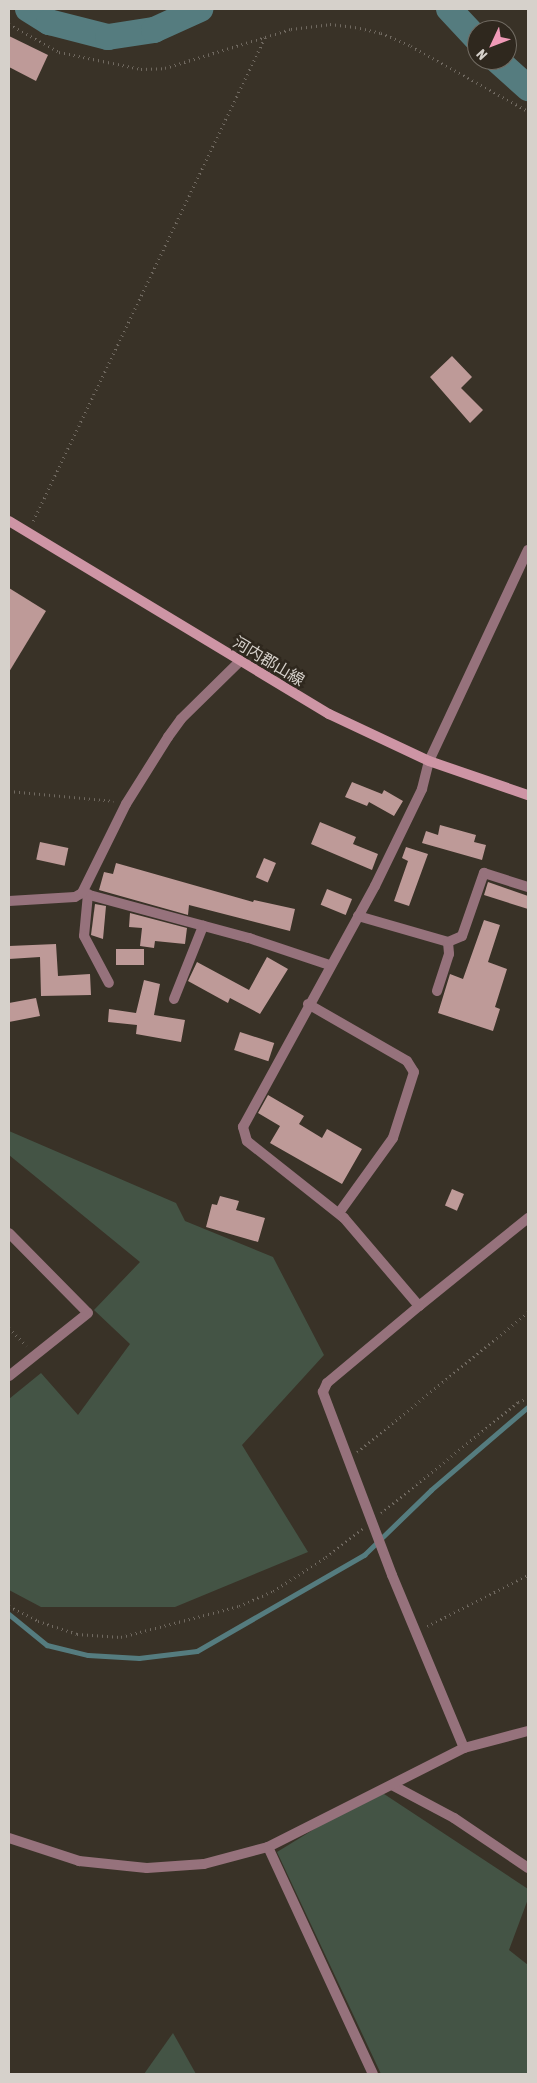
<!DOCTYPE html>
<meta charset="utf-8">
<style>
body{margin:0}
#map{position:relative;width:537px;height:2083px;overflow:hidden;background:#393227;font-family:"Asap Condensed","Noto Sans JP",sans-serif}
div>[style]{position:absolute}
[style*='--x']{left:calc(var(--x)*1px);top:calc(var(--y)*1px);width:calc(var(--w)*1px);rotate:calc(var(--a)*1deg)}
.green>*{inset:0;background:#445445}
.stream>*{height:4.5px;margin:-2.25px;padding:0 2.25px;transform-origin:2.25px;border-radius:2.25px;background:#557c7f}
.river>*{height:26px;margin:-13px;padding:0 13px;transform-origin:13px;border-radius:13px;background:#557c7f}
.building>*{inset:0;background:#be9a98;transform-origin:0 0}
.path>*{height:2.5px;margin-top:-1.25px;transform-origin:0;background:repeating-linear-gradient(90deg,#706960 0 1px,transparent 0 5px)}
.minor>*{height:10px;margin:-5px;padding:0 5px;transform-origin:5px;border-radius:5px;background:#96727c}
.tertiary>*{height:10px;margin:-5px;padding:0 5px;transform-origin:5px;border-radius:5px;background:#96727c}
.secondary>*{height:10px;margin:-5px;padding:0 5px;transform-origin:5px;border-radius:5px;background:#ce95a5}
span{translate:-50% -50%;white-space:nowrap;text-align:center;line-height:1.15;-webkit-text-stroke:5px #2f281e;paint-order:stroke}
.street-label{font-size:16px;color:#d6d1cb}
.frame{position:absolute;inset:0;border:10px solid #d6d1cb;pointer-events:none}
.north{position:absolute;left:467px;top:20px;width:50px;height:50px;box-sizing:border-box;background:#2f281e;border:1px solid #726c63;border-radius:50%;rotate:227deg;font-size:14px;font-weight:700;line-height:20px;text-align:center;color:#d6d1cb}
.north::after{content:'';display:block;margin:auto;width:18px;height:22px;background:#f09ab7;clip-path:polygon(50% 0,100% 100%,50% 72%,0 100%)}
</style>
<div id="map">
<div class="green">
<i style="clip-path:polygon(9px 1131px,176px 1203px,185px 1221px,273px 1257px,324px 1355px,242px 1445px,308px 1552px,175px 1607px,41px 1607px,9px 1590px,9px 1399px,41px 1373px,78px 1415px,130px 1344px,94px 1310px,140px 1262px,9px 1155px)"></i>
<i style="clip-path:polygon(378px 1790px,528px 1889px,528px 1899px,509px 1950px,528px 1965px,528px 2074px,381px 2074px,277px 1852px)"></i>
<i style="clip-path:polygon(173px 2033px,196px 2074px,144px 2074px)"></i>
</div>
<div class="stream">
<i style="--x:9;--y:1614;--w:49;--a:39.2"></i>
<i style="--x:47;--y:1645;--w:42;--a:13.7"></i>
<i style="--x:88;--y:1655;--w:51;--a:3.4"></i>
<i style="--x:139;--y:1658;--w:58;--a:-6.9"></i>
<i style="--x:197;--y:1651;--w:193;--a:-29.9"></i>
<i style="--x:364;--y:1555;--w:93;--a:-44.1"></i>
<i style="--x:431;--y:1490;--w:128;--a:-40.6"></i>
</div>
<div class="river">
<i style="--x:28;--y:9;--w:25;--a:32"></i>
<i style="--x:49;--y:22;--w:61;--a:14.3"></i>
<i style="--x:108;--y:37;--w:47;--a:-8.7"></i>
<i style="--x:154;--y:30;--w:51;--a:-24.5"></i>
<i style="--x:449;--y:9;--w:41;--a:47"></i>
<i style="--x:497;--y:60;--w:42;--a:42.1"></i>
</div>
<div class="building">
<i style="clip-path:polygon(9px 36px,48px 55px,36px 81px,9px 67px)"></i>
<i style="clip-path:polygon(452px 356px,472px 377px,461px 388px,483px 410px,470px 423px,430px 377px)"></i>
<i style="clip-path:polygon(9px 588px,46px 611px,9px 672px)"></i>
<i style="clip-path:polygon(352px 782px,382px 794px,384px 790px,403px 801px,394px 816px,369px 802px,367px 806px,345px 797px)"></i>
<i style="clip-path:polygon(320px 822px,356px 837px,353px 844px,378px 854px,372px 870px,311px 844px)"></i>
<i style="clip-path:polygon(440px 825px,476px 835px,474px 842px,486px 845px,482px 860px,422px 843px,426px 831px,438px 835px)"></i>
<i style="left:40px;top:842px;width:29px;height:18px;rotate:12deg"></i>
<i style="clip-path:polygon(406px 847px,428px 854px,409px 906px,394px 901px,408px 861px,402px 858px)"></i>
<i style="left:264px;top:858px;width:13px;height:21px;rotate:23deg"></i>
<i style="clip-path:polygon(116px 863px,253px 902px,254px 900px,295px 909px,290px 931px,189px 905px,188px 915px,99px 890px,104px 872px,113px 874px)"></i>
<i style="clip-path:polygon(488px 882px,528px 896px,528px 909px,484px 895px)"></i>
<i style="left:327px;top:889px;width:27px;height:17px;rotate:22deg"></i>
<i style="clip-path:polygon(95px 904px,106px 906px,103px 939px,91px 935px)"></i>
<i style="clip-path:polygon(130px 913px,187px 928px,185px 944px,155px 941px,154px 948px,140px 946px,142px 928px,129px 927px)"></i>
<i style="clip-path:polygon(484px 920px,500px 925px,488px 962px,507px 969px,495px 1007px,500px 1009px,493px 1031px,438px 1013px,450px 974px,463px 979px)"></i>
<i style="clip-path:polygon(56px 944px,58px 976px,90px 974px,91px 995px,41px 996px,40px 957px,9px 959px,9px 946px)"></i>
<i style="left:116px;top:949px;width:28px;height:16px"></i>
<i style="clip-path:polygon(267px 957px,288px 969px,260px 1014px,230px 998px,228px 1003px,188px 981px,197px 962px,249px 990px)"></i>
<i style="clip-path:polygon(144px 980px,160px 984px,154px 1015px,185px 1020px,181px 1042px,136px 1034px,137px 1025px,108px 1022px,109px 1009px,136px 1013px)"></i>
<i style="clip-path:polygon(36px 998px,40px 1016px,9px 1022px,9px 1003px)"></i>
<i style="left:240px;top:1032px;width:36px;height:19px;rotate:18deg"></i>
<i style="clip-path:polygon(268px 1095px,304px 1116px,299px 1124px,322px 1138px,327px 1129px,362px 1149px,342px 1184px,270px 1143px,280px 1126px,258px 1113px)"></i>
<i style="left:452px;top:1189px;width:13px;height:18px;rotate:23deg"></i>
<i style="clip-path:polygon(220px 1196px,239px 1201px,236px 1210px,265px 1218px,258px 1242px,206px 1227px,212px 1204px,217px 1205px)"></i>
</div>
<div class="path">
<i style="--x:9;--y:24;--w:57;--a:29.2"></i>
<i style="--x:59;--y:52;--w:84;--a:11.7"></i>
<i style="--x:141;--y:69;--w:24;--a:-2"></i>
<i style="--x:165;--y:68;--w:132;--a:-17.2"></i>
<i style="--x:291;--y:29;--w:39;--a:-7"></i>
<i style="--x:330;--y:24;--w:25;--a:7"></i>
<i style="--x:355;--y:27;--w:27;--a:13"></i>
<i style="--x:381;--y:33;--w:33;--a:23"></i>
<i style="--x:411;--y:46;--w:134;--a:29.1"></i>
<i style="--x:33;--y:521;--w:537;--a:-64.39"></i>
<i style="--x:9;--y:791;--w:105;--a:5.4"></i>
<i style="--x:9;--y:1328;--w:25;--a:45"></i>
<i style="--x:357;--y:1452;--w:221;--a:-39.3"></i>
<i style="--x:381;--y:1513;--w:176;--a:-39"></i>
<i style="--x:518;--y:1402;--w:11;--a:-22"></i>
<i style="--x:9;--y:1606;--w:33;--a:27"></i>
<i style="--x:38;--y:1621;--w:41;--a:18.4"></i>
<i style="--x:77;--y:1634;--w:44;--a:3.9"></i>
<i style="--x:121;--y:1637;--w:122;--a:-14.7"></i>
<i style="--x:239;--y:1606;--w:37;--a:-24"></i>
<i style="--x:273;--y:1591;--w:63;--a:-32.7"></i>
<i style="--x:326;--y:1557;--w:46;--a:-37.9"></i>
<i style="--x:427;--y:1626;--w:113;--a:-26.8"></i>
</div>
<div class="minor">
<i style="--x:82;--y:893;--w:173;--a:15.1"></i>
<i style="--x:249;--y:938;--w:84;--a:18.6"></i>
<i style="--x:88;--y:894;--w:42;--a:95.4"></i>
<i style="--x:84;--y:936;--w:53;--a:62"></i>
<i style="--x:9;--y:901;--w:66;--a:-3.5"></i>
<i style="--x:75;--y:897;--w:8;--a:-30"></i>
<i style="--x:82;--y:893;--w:99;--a:-63.7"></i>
<i style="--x:126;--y:804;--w:79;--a:-57.9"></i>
<i style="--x:168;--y:737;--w:22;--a:-54"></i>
<i style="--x:181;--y:719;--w:83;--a:-44.5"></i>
<i style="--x:358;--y:916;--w:94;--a:16.1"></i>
<i style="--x:448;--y:942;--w:12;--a:85"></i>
<i style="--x:449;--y:954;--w:39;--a:108"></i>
<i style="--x:448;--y:942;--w:15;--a:-23"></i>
<i style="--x:462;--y:936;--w:67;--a:-70.8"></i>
<i style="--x:484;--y:873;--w:46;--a:17.7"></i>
<i style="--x:174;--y:999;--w:79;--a:-68.3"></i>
<i style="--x:308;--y:1004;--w:114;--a:29.9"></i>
<i style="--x:407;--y:1061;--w:13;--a:58"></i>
<i style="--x:414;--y:1072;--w:69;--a:107.7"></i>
<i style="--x:393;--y:1138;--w:92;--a:125.8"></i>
<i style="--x:9;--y:1233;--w:112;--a:45.4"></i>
<i style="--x:88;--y:1313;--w:101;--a:141.4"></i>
<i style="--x:419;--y:1306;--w:140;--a:-38.9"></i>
<i style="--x:464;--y:1748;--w:187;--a:-112.6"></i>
<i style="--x:392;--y:1575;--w:196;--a:-110.7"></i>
<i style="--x:323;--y:1392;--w:10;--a:-66"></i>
<i style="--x:327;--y:1383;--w:120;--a:-39.9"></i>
<i style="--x:419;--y:1306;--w:116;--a:-130.4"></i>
<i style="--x:344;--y:1218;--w:124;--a:-141.6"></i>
<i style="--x:247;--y:1141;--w:15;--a:-106"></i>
<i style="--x:243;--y:1127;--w:275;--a:-61.3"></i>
<i style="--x:375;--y:886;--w:108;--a:-64.1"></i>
<i style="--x:422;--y:789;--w:29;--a:-76"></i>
<i style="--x:429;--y:761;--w:233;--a:-64.9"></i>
<i style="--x:392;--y:1785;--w:70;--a:28"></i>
<i style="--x:454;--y:1818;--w:89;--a:34"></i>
<i style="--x:268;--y:1847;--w:250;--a:65.2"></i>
</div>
<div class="tertiary">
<i style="--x:9;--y:1838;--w:74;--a:18.2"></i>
<i style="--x:79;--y:1861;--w:68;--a:5.9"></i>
<i style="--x:147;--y:1868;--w:57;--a:-4"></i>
<i style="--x:204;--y:1864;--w:66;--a:-14.9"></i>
<i style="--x:268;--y:1847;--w:220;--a:-26.8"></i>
<i style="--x:464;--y:1748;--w:66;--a:-14.9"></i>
</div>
<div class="secondary">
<i style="--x:9;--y:521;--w:374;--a:31.1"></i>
<i style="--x:329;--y:714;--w:110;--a:25.2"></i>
<i style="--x:429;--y:761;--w:105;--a:19"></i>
</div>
<div class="street-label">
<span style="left:269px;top:661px;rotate:31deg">河内郡山線</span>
</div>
<div class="frame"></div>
<div class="north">N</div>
</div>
